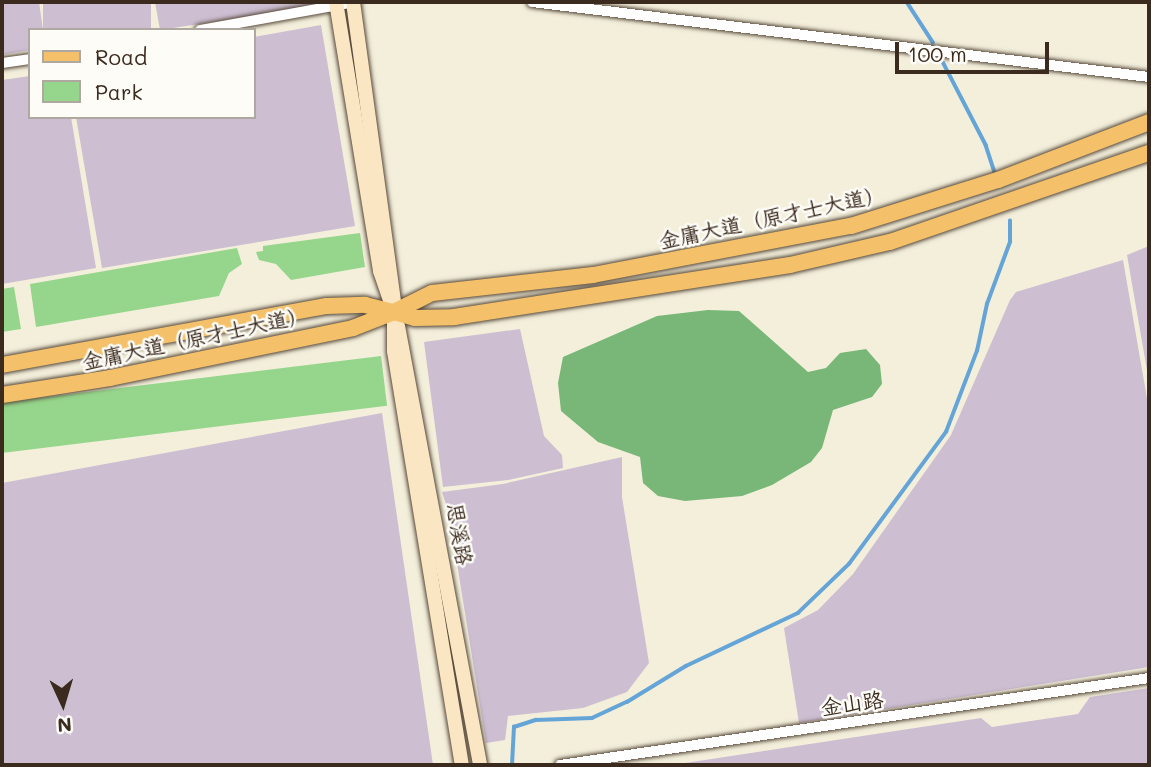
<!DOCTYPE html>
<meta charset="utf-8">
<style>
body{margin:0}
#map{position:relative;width:1151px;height:767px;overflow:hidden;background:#f3efdb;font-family:Mali,"LXGW WenKai TC",sans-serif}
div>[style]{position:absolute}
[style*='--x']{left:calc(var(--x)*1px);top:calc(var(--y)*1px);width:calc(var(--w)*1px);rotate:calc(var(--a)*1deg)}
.industrial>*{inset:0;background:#cdbed2;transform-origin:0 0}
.green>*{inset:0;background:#96d68c;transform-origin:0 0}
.forest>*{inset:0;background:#78b778}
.stream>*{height:3.5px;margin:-1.75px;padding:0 1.75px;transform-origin:1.75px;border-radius:1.75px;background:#65a4d7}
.roads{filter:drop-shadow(0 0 2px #57483a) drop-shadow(0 0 2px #57483a)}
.street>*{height:10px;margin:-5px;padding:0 5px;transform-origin:5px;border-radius:5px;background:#fff}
.secondary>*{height:14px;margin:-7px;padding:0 7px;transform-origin:7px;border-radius:7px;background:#fbe6c3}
.primary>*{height:16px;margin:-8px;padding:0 8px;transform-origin:8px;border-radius:8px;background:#f4c16a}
span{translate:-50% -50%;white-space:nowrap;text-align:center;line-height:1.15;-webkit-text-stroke:5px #fdfcf7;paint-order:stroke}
.street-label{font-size:21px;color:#3b2a1e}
.frame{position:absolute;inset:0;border:4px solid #3b2a1e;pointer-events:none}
.legend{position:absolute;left:28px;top:28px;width:228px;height:91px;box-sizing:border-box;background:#fdfcf7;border:2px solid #afa8a0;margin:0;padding:9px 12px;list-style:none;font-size:21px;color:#3b2a1e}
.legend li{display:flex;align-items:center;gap:14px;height:35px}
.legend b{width:35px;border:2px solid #afa8a0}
.north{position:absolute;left:28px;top:669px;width:70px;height:70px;-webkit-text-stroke:5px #fdfcf7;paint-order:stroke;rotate:176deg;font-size:19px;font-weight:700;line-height:28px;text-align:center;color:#3b2a1e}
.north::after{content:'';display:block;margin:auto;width:24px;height:32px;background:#3b2a1e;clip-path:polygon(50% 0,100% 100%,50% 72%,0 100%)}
.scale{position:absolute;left:895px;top:42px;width:154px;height:32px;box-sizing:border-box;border:4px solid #3b2a1e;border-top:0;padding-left:9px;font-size:21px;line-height:24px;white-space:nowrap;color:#3b2a1e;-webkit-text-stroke:5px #fdfcf7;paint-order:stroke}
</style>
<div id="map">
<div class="industrial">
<i style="clip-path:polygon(2px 2px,39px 2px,43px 30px,30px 30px,30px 50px,2px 55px)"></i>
<i style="left:43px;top:2px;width:108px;height:28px"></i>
<i style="clip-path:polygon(155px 2px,316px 2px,316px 6px,160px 30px)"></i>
<i style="clip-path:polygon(321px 25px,355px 226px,102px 268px,76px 117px,254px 117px,254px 37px)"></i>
<i style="clip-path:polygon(30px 76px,30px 117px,71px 117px,96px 268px,2px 284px,2px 80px)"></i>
<i style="clip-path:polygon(1149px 246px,1149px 382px,1127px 255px)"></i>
<i style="clip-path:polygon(1123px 260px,1149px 410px,1149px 667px,799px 723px,784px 628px,818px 610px,853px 574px,951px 435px,1010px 300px,1016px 292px)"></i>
<i style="clip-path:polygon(520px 329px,544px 436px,562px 455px,563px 468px,508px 480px,443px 487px,424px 342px)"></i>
<i style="clip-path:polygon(382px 413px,433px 765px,2px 765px,2px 483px)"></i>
<i style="clip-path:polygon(622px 457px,622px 497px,649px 663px,627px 692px,583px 708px,508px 716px,505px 740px,486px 743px,455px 551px,461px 550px,442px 492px,503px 484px)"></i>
<i style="clip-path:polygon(1149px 688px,1149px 765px,672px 765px,981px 718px,992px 727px,1078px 714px,1090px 697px)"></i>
</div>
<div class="green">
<i style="clip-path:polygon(360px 233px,365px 267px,291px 280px,276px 264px,259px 260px,256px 252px,263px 251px,263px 246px)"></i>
<i style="clip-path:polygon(237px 248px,242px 264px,229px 273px,219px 296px,36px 327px,30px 284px)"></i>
<i style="clip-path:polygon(14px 287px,21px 329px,2px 332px,2px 289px)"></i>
<i style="left:381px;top:356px;width:50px;height:386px;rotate:83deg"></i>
</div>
<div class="forest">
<i style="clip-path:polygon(708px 310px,739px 311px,808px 372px,826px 368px,840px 353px,866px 349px,880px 365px,882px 384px,872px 397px,833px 410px,822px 448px,811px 462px,772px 485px,742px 496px,685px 501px,658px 496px,643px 483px,640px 457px,598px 442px,561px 411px,558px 383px,563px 357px,657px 316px)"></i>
</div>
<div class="stream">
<i style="--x:907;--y:2;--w:48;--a:57"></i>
<i style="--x:942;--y:60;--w:96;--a:62.6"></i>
<i style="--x:986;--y:145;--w:28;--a:72"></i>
<i style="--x:512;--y:765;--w:38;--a:-87"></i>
<i style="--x:514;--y:727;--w:23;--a:-18"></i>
<i style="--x:536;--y:720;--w:56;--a:-2"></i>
<i style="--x:592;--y:718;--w:38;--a:-25"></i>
<i style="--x:627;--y:702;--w:69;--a:-31.4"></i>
<i style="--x:686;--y:666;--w:124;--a:-25.3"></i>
<i style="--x:798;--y:613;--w:71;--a:-43.9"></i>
<i style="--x:849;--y:564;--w:164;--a:-53.7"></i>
<i style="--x:946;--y:432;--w:87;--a:-69.1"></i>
<i style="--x:977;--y:351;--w:48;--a:-78"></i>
<i style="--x:987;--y:304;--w:66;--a:-69.6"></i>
<i style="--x:1010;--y:242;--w:21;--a:-90"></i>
</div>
<div class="roads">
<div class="street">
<i style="--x:532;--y:2;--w:622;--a:6.93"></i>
<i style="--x:200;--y:30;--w:158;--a:-10.2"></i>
<i style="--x:2;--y:63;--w:28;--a:-8"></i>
<i style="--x:560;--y:765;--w:595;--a:-8.4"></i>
</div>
<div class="secondary">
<i style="--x:336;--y:2;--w:273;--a:80.7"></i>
<i style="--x:380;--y:271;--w:43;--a:71.1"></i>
<i style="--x:394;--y:312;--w:39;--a:90"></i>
<i style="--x:394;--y:351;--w:420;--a:80.7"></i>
<i style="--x:353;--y:2;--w:301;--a:82.2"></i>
<i style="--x:398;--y:326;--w:447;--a:79.4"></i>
</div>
<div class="primary">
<i style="--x:2;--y:365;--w:330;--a:-10.3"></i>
<i style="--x:327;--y:306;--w:38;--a:-2"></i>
<i style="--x:365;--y:305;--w:30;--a:14"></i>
<i style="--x:394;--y:312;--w:42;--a:-26.6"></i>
<i style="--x:432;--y:293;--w:162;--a:-6.4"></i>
<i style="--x:593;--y:275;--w:263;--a:-10.8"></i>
<i style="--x:851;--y:226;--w:154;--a:-17.4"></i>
<i style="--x:998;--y:180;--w:162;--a:-21"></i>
<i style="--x:2;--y:395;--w:109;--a:-8.9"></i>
<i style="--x:110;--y:378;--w:248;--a:-11.6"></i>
<i style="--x:353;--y:328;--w:44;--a:-21.3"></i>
<i style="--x:394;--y:312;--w:22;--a:16"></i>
<i style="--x:415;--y:318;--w:39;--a:-1"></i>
<i style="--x:454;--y:317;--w:340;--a:-8.8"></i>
<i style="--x:790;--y:265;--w:103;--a:-13"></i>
<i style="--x:890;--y:242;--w:274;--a:-19"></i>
</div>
</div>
<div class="street-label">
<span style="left:772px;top:217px;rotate:-12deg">金庸大道（原才士大道）</span>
<span style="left:195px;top:338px;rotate:-12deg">金庸大道（原才士大道）</span>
<span style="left:460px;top:534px;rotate:80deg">思溪路</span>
<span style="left:852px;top:703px;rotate:-8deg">金山路</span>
</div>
<div class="frame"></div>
<ul class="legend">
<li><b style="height:9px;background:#f4c16a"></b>Road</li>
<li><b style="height:19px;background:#96d68c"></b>Park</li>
</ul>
<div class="north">N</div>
<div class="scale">100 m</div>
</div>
